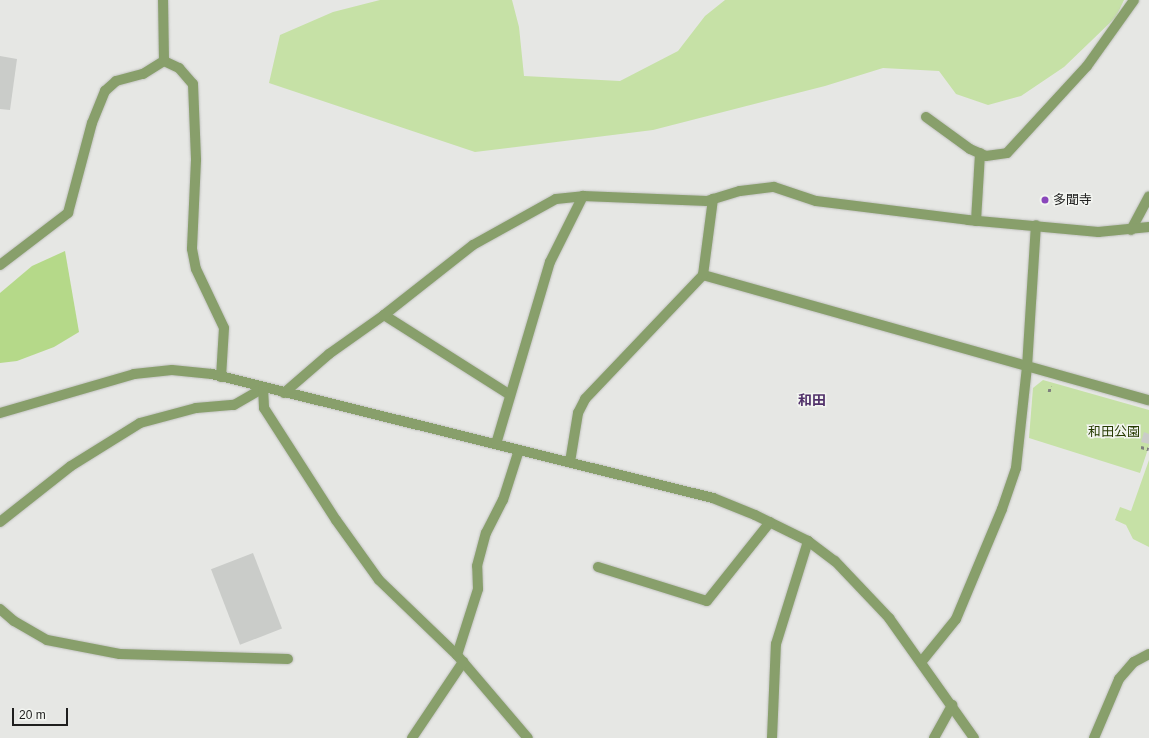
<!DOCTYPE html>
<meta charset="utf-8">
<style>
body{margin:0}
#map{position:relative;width:1149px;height:738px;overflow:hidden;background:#e6e7e4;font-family:Arial,"Noto Sans JP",sans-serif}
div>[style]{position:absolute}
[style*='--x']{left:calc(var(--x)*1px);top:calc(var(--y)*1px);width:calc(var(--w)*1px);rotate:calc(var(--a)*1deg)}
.green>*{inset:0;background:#c6e1a6}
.water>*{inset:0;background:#b5d989}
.building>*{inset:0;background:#caccc9;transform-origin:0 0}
.path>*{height:2.5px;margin-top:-1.25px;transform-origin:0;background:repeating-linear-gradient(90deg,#7e7f7d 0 3px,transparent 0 6px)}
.roads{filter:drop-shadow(0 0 1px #c2c3c0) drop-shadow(0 0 1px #c2c3c0)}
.minor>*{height:10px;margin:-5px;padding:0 5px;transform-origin:5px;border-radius:5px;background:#889f6b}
.dots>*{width:11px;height:11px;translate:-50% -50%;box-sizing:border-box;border:2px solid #f3f5f1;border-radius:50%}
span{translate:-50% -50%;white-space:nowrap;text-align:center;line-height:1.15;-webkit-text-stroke:3px #f3f5f1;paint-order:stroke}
.poi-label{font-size:13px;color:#1f1f1e}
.left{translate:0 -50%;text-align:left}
.park-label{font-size:13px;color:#253a00}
.neighbourhood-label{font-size:14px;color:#51316a;font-weight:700}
.scale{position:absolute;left:12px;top:708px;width:56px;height:18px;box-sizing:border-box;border:2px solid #1f1f1e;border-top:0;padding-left:5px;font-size:12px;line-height:14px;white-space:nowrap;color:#1f1f1e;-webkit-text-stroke:3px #f3f5f1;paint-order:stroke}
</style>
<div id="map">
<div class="green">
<i style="clip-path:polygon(380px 0,512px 0,519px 27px,524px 76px,620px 81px,678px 51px,705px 16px,725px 0,1124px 0,1116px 17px,1064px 67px,1021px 96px,988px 105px,956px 94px,939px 71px,883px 68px,825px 86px,653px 130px,475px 152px,269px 83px,280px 35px,333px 12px)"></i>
<i style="clip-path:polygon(1043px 380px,1149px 410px,1149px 446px,1140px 473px,1029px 438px,1033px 388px)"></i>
<i style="clip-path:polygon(1149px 460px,1149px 547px,1133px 539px,1126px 525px,1115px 520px,1120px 507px,1131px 511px)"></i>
</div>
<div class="water">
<i style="clip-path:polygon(65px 251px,79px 332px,54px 347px,17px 361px,0 363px,0 293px,32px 266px)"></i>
</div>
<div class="building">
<i style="clip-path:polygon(0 56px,17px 59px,10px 110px,0 109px)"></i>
<i style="clip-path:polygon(1144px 432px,1149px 434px,1149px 444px,1141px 442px)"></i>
<i style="left:253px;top:553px;width:81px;height:45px;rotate:69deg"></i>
</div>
<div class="path">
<i style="--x:1049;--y:392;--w:6;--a:-81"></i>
<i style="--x:1141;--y:447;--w:8;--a:14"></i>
</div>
<div class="roads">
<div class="minor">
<i style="--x:164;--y:61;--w:17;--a:25"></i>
<i style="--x:179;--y:68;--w:21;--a:49"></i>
<i style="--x:193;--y:84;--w:76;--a:87.7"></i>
<i style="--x:196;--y:160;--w:89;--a:92.6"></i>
<i style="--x:192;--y:249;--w:20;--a:79"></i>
<i style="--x:196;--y:269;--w:65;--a:64.6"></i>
<i style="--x:224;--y:328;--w:49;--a:93.5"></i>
<i style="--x:926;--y:117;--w:54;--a:36"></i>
<i style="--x:970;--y:149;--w:17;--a:24"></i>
<i style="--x:986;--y:156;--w:21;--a:-8"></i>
<i style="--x:1007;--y:153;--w:118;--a:-47.4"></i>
<i style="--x:1087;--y:66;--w:81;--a:-54.5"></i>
<i style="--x:976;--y:221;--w:68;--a:-86.6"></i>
<i style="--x:1131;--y:230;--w:38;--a:-62"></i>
<i style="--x:0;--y:265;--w:86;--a:-37.4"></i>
<i style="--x:68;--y:213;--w:93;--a:-75.1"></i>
<i style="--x:92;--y:123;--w:35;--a:-68"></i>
<i style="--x:105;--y:91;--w:15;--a:-42"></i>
<i style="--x:116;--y:81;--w:28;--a:-15"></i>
<i style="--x:143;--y:74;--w:25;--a:-32"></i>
<i style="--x:164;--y:61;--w:61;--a:-90.9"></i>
<i style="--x:703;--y:275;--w:463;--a:15.7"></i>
<i style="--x:384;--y:315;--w:149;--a:32.4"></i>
<i style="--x:284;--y:393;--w:60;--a:-40.9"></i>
<i style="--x:329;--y:354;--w:67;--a:-35.3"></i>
<i style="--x:384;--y:315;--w:113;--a:-38.2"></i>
<i style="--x:473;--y:245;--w:95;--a:-29"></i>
<i style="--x:556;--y:199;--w:27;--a:-6"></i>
<i style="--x:583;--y:196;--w:124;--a:2.3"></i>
<i style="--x:707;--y:201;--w:34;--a:-17"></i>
<i style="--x:740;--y:191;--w:34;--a:-7"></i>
<i style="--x:774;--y:187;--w:44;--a:18.4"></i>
<i style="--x:816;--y:201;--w:153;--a:7.1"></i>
<i style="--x:968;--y:220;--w:131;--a:5.3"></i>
<i style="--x:1098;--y:232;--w:51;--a:-5.6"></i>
<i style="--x:0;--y:413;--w:140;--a:-16.2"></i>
<i style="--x:134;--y:374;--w:38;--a:-6"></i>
<i style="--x:172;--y:370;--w:40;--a:5.7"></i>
<i style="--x:212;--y:374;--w:516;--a:13.9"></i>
<i style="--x:713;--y:498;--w:45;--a:22"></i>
<i style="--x:755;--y:515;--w:59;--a:26.1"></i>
<i style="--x:808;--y:541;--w:34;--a:37"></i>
<i style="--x:835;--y:561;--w:79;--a:46.5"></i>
<i style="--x:889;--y:618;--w:147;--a:54.7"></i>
<i style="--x:496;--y:444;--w:190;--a:-73.5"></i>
<i style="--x:550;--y:262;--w:74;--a:-63.4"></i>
<i style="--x:570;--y:462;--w:50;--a:-80.7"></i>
<i style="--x:578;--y:413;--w:16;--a:-63"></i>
<i style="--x:585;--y:399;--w:171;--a:-46.4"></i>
<i style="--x:703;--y:275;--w:77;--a:-82.5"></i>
<i style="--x:0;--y:522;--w:90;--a:-38.3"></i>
<i style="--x:71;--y:466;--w:81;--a:-31.9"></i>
<i style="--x:140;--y:423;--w:58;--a:-15"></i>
<i style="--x:196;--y:408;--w:38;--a:-5"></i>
<i style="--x:234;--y:405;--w:34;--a:-30"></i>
<i style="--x:263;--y:388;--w:20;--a:87"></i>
<i style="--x:264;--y:408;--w:133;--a:57.3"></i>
<i style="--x:336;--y:520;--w:74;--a:54.4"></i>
<i style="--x:379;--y:580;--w:108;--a:43.9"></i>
<i style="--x:457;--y:655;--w:109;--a:49.5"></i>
<i style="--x:598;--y:567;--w:114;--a:17.3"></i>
<i style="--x:707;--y:601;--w:101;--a:-51.4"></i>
<i style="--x:0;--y:609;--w:18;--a:41"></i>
<i style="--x:14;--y:621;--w:38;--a:30"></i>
<i style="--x:47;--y:640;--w:74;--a:10.9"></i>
<i style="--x:120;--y:654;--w:168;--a:1.7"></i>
<i style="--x:457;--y:655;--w:69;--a:-72.3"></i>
<i style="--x:478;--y:589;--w:23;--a:-92"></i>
<i style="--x:477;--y:566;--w:34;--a:-75"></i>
<i style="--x:486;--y:533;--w:37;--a:-63"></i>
<i style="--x:503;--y:500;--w:52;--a:-72.3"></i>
<i style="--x:922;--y:661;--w:54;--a:-51"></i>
<i style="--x:956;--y:619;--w:119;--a:-67.3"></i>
<i style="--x:1002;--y:509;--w:43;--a:-71.1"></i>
<i style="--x:1016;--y:468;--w:102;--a:-83.8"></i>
<i style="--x:1027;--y:367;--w:142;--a:-86.4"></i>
<i style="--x:412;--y:738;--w:92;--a:-56.1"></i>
<i style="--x:772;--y:738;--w:94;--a:-87.6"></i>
<i style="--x:776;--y:644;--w:108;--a:-72.7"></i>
<i style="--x:934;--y:738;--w:38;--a:-61"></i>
<i style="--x:1094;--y:738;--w:64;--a:-67"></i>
<i style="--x:1119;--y:679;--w:23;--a:-49"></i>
<i style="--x:1134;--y:662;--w:17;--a:-28"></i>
</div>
</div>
<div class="dots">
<i style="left:1045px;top:200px;background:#8a47bb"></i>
</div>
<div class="poi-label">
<span class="left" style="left:1053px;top:200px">多聞寺</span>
</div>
<div class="park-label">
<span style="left:1114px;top:432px">和田公園</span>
</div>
<div class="neighbourhood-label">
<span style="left:812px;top:400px">和田</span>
</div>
<div class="scale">20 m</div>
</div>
